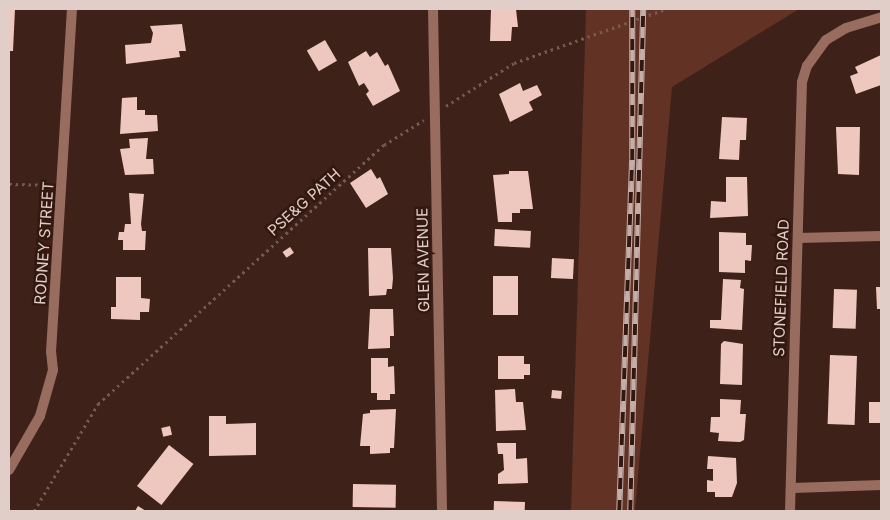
<!DOCTYPE html>
<style>
body{margin:0}
#map{position:relative;width:890px;height:520px;overflow:hidden;background:#3e221a;font-family:Inter,sans-serif}
div>[style]{position:absolute}
[style*='--x']{left:calc(var(--x)*1px);top:calc(var(--y)*1px);width:calc(var(--w)*1px);rotate:calc(var(--a)*1deg)}
.green>*{inset:0;background:#623224}
.building>*{inset:0;background:#eec8be;transform-origin:0 0}
.path>*{height:3px;margin-top:-1.5px;transform-origin:0;background:repeating-linear-gradient(90deg,#735a53 0 2.5px,transparent 0 6.5px)}
.minor>*{height:10px;margin:-5px;padding:0 5px;transform-origin:5px;border-radius:5px;background:#996c60}
.rail>*{height:5.5px;margin-top:-2.75px;transform-origin:0;background:repeating-linear-gradient(90deg,#331810 0 11px,#c3aea9 0 22px);box-sizing:border-box;border-block:1px solid #c3aea9}
span{translate:-50% -50%;white-space:nowrap;text-align:center;line-height:1.15;-webkit-text-stroke:5px #331810;paint-order:stroke}
.street-label{font-size:15px;color:#e1cec9}
.frame{position:absolute;inset:0;border:10px solid #e1cec9;pointer-events:none}
</style>
<div id="map">
<div class="green">
<i style="clip-path:polygon(586px 9px,799px 9px,672px 87px,635px 511px,571px 511px)"></i>
</div>
<div class="building">
<i style="clip-path:polygon(9px 9px,15px 9px,13px 51px,9px 51px)"></i>
<i style="clip-path:polygon(491px 9px,516px 9px,518px 27px,512px 27px,511px 41px,490px 41px)"></i>
<i style="clip-path:polygon(182px 24px,186px 51px,179px 51px,180px 57px,126px 64px,125px 45px,151px 43px,153px 33px,150px 26px)"></i>
<i style="left:325px;top:40px;width:24px;height:21px;rotate:60deg"></i>
<i style="clip-path:polygon(366px 51px,370px 57px,377px 52px,385px 66px,388px 64px,400px 91px,373px 106px,366px 94px,369px 91px,364px 83px,359px 86px,348px 62px)"></i>
<i style="clip-path:polygon(881px 55px,881px 85px,856px 94px,850px 76px,858px 73px,855px 67px)"></i>
<i style="clip-path:polygon(520px 83px,523px 91px,537px 85px,542px 95px,529px 102px,533px 110px,510px 122px,499px 94px)"></i>
<i style="clip-path:polygon(137px 97px,137px 110px,145px 110px,145px 115px,157px 115px,158px 131px,120px 134px,122px 98px)"></i>
<i style="clip-path:polygon(722px 117px,747px 118px,746px 140px,740px 140px,739px 160px,719px 159px)"></i>
<i style="clip-path:polygon(836px 127px,860px 127px,859px 175px,838px 174px)"></i>
<i style="clip-path:polygon(148px 138px,146px 159px,153px 159px,154px 174px,125px 175px,120px 149px,130px 148px,129px 139px)"></i>
<i style="clip-path:polygon(371px 169px,377px 179px,380px 177px,388px 194px,366px 208px,350px 183px)"></i>
<i style="clip-path:polygon(509px 171px,528px 171px,533px 209px,520px 209px,520px 213px,512px 213px,512px 222px,498px 222px,493px 175px,509px 174px)"></i>
<i style="clip-path:polygon(726px 177px,747px 177px,748px 216px,710px 218px,711px 201px,726px 202px)"></i>
<i style="clip-path:polygon(129px 193px,144px 194px,141px 224px,142px 231px,146px 231px,145px 250px,123px 250px,123px 240px,118px 240px,119px 232px,124px 232px,125px 224px,131px 224px)"></i>
<i style="left:495px;top:229px;width:36px;height:17px;rotate:3deg"></i>
<i style="clip-path:polygon(719px 232px,746px 233px,746px 245px,752px 245px,751px 261px,745px 260px,745px 273px,719px 272px)"></i>
<i style="left:290px;top:247px;width:7px;height:9px;rotate:56deg"></i>
<i style="clip-path:polygon(368px 248px,391px 248px,393px 278px,392px 289px,387px 289px,386px 295px,369px 296px)"></i>
<i style="left:552px;top:258px;width:22px;height:20px;rotate:3deg"></i>
<i style="left:493px;top:276px;width:25px;height:39px"></i>
<i style="clip-path:polygon(116px 277px,141px 277px,141px 298px,150px 299px,149px 312px,140px 312px,140px 320px,111px 319px,111px 307px,116px 307px)"></i>
<i style="clip-path:polygon(723px 279px,741px 280px,740px 288px,744px 289px,742px 330px,710px 328px,710px 320px,721px 320px)"></i>
<i style="clip-path:polygon(876px 287px,881px 287px,881px 309px,877px 309px)"></i>
<i style="left:834px;top:289px;width:23px;height:39px;rotate:2deg"></i>
<i style="clip-path:polygon(370px 309px,393px 309px,394px 336px,390px 336px,390px 348px,368px 349px)"></i>
<i style="clip-path:polygon(724px 341px,743px 344px,742px 385px,720px 384px,721px 344px)"></i>
<i style="left:830px;top:355px;width:27px;height:69px;rotate:2deg"></i>
<i style="clip-path:polygon(498px 356px,524px 356px,524px 364px,530px 364px,530px 375px,524px 375px,524px 379px,498px 379px)"></i>
<i style="clip-path:polygon(371px 358px,388px 358px,388px 367px,394px 366px,395px 394px,390px 394px,390px 400px,377px 400px,377px 393px,371px 393px)"></i>
<i style="clip-path:polygon(515px 389px,516px 402px,523px 402px,526px 430px,496px 431px,495px 390px)"></i>
<i style="left:552px;top:390px;width:10px;height:8px;rotate:6deg"></i>
<i style="clip-path:polygon(720px 399px,741px 400px,740px 414px,746px 414px,744px 440px,740px 442px,718px 441px,719px 433px,710px 432px,711px 417px,720px 417px)"></i>
<i style="left:881px;top:402px;width:21px;height:12px;rotate:90deg"></i>
<i style="clip-path:polygon(396px 409px,394px 448px,390px 448px,390px 453px,370px 454px,370px 446px,360px 446px,363px 414px,370px 413px,370px 410px)"></i>
<i style="clip-path:polygon(209px 416px,226px 416px,226px 424px,256px 423px,256px 455px,209px 456px)"></i>
<i style="left:170px;top:426px;width:9px;height:9px;rotate:77deg"></i>
<i style="clip-path:polygon(497px 443px,516px 443px,516px 459px,527px 458px,528px 483px,498px 484px,498px 474px,504px 470px,503px 454px,498px 454px)"></i>
<i style="left:169px;top:445px;width:31px;height:52px;rotate:38deg"></i>
<i style="clip-path:polygon(708px 456px,736px 458px,737px 483px,732px 497px,715px 497px,715px 492px,707px 492px,707px 480px,713px 481px,713px 469px,707px 469px)"></i>
<i style="left:353px;top:484px;width:43px;height:23px;rotate:1deg"></i>
<i style="left:494px;top:501px;width:31px;height:10px;rotate:2deg"></i>
<i style="clip-path:polygon(138px 506px,146px 511px,135px 511px)"></i>
</div>
<div class="path">
<i style="--x:446;--y:106;--w:80;--a:-32.3"></i>
<i style="--x:514;--y:63;--w:161;--a:-19.6"></i>
<i style="--x:9;--y:184;--w:39;--a:1"></i>
<i style="--x:34;--y:511;--w:125;--a:-59.1"></i>
<i style="--x:98;--y:404;--w:386;--a:-42.2"></i>
<i style="--x:384;--y:145;--w:47;--a:-32"></i>
</div>
<div class="minor">
<i style="--x:433;--y:9;--w:502;--a:88.97"></i>
<i style="--x:798;--y:238;--w:83;--a:-1.4"></i>
<i style="--x:9;--y:470;--w:62;--a:-60.1"></i>
<i style="--x:40;--y:416;--w:48;--a:-74.2"></i>
<i style="--x:53;--y:370;--w:18;--a:-96"></i>
<i style="--x:51;--y:352;--w:344;--a:-86.5"></i>
<i style="--x:793;--y:488;--w:88;--a:-2"></i>
<i style="--x:790;--y:511;--w:429;--a:-88.4"></i>
<i style="--x:802;--y:82;--w:17;--a:-73"></i>
<i style="--x:807;--y:66;--w:32;--a:-54"></i>
<i style="--x:826;--y:40;--w:23;--a:-31"></i>
<i style="--x:846;--y:28;--w:37;--a:-17"></i>
</div>
<div class="rail">
<i style="--x:619;--y:511;--w:351;--a:-87.9"></i>
<i style="--x:632;--y:160;--w:151;--a:-90"></i>
<i style="--x:630;--y:511;--w:502;--a:-88.52"></i>
</div>
<div class="street-label">
<span style="left:304px;top:202px;rotate:-42deg">PSE&amp;G PATH</span>
<span style="left:44px;top:243px;rotate:-86deg">RODNEY STREET</span>
<span style="left:423px;top:260px;rotate:-91deg">GLEN AVENUE</span>
<span style="left:781px;top:288px;rotate:-88deg">STONEFIELD ROAD</span>
</div>
<div class="frame"></div>
</div>
